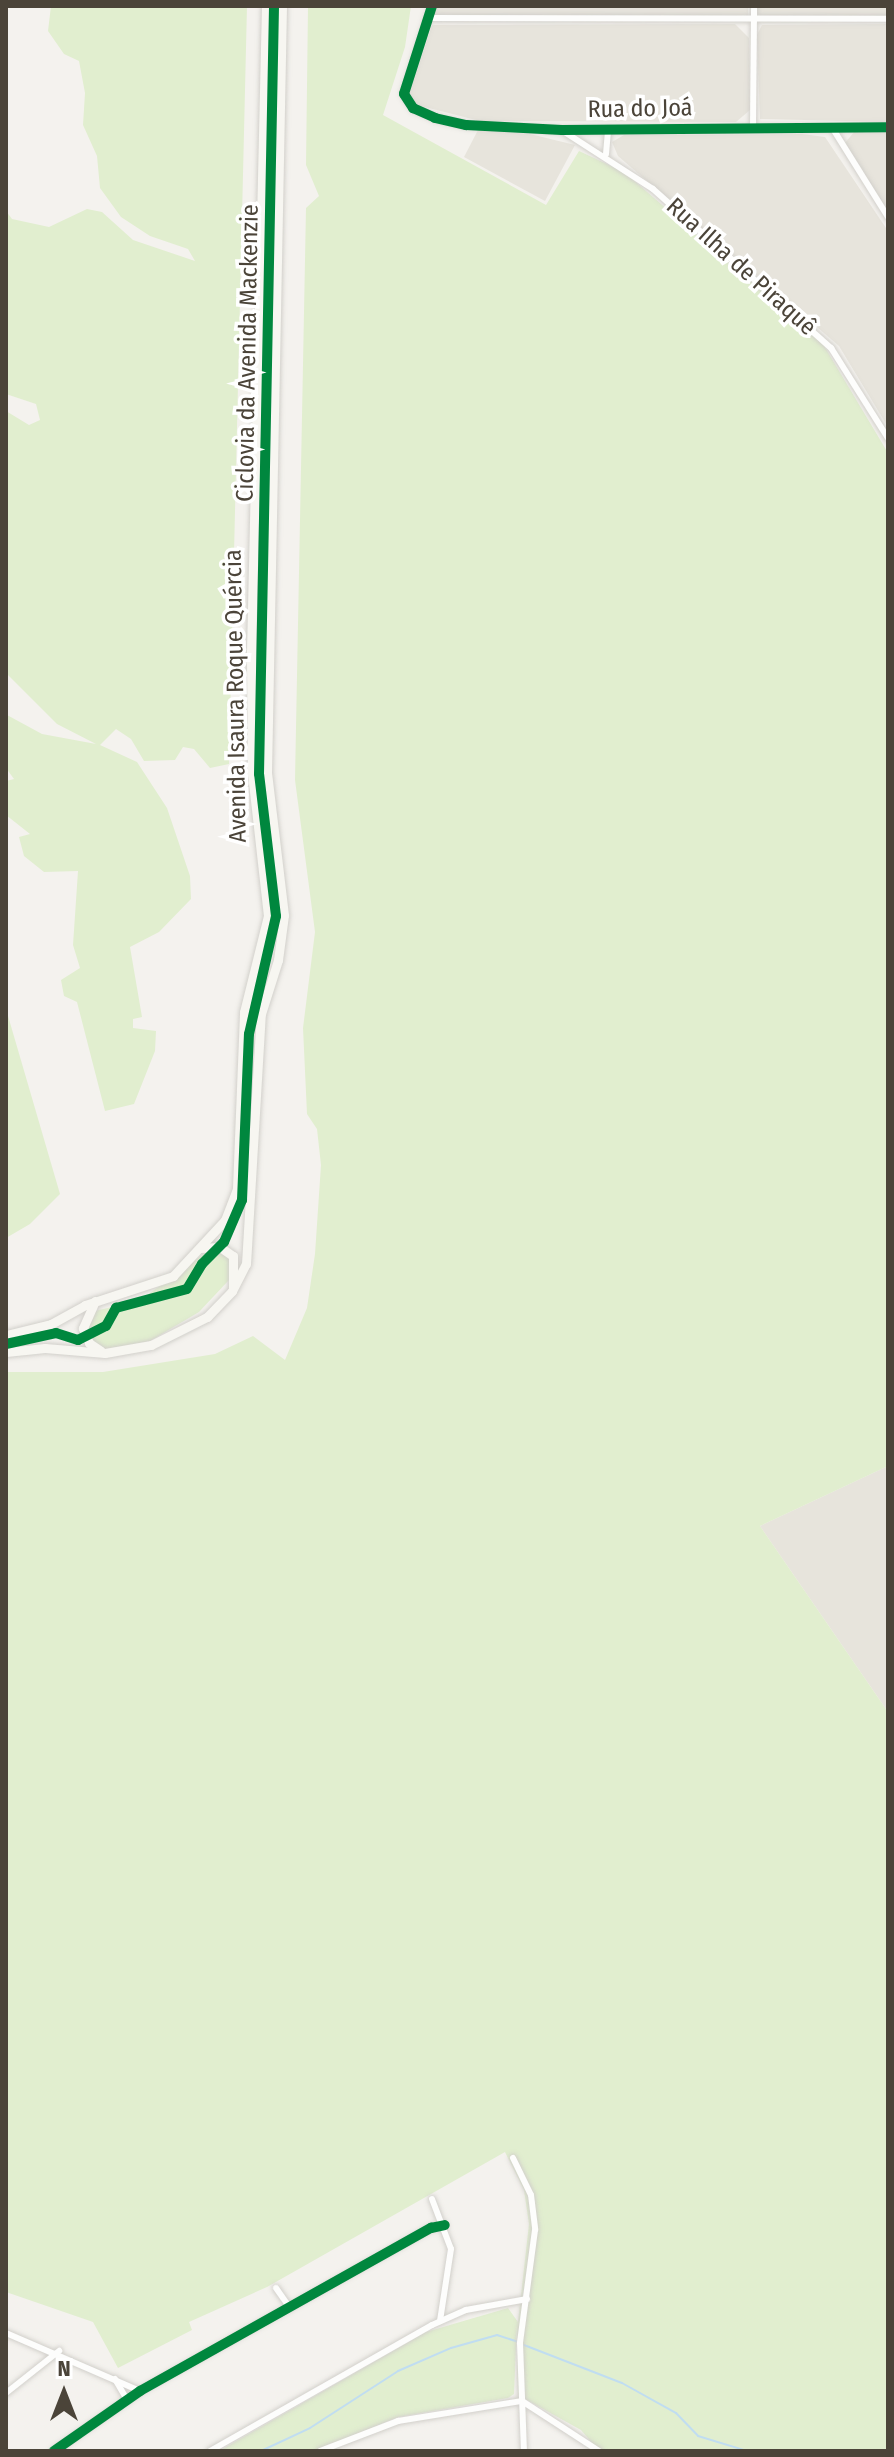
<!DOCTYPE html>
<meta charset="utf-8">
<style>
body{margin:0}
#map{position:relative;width:894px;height:2457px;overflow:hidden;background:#f4f2ee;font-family:"Fira Sans Condensed",sans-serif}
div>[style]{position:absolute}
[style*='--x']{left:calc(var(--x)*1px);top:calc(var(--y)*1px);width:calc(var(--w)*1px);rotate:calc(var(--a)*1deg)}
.residential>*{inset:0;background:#e7e4dc;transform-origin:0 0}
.green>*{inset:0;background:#e1eecf}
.stream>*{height:2px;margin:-1px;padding:0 1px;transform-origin:1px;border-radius:1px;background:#c0ddf1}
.roads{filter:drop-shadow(0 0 2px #d2d0cb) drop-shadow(0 0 2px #d2d0cb)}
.street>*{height:6px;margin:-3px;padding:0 3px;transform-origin:3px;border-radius:3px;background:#fdfdfc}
.secondary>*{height:9px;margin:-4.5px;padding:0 4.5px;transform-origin:4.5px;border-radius:4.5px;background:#f7f6f1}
.cycleway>*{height:10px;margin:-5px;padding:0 5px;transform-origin:5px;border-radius:5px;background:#00873e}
span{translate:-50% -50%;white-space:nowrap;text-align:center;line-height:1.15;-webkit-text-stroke:7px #fff;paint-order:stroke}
.street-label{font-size:24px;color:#4b4439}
.frame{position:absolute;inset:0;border:8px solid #4b4439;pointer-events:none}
.north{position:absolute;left:24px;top:2353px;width:80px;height:80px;-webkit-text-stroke:6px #fff;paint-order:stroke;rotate:0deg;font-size:22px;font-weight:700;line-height:32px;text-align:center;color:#4b4439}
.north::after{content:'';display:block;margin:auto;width:28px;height:36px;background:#4b4439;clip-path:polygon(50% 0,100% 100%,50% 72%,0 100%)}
</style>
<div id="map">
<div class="residential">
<i style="left:435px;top:6px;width:313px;height:12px"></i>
<i style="left:757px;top:6px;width:131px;height:16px"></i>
<i style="clip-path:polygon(735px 24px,749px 38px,750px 110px,736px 122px,480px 121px,417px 105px,409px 95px,432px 25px)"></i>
<i style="clip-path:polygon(888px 24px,888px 122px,760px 119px,757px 35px,762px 25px)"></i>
<i style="clip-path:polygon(478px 130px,530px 134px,575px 145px,545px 201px,464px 157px)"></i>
<i style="clip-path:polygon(855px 131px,888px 131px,888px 213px,844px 144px)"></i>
<i style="clip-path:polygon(802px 134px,825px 137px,888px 231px,888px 427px,839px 346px,618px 156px,612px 142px,624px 135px)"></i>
<i style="clip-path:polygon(888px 1466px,888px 1712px,760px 1526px)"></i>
</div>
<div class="green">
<i style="clip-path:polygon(51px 6px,247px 6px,229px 764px,210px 768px,194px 749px,183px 747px,175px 760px,144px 761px,131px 739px,116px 729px,100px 745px,137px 762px,167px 808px,190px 876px,191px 899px,159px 932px,130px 947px,142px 1017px,133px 1019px,133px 1028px,156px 1031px,155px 1051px,134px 1104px,105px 1111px,77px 1002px,64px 996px,61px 980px,80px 968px,73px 945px,78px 871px,44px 872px,24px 856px,19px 837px,30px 834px,6px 815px,6px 781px,14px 779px,6px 768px,6px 708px,7px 715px,42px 734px,96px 744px,57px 724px,6px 673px,6px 411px,29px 425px,40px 420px,36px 404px,6px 394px,6px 211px,12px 219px,49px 227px,87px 209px,102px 212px,133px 240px,195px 261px,188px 249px,150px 236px,121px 217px,100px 188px,97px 156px,83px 125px,85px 93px,79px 61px,64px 54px,48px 31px)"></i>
<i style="clip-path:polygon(308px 6px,411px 6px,405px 47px,383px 115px,546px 205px,579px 151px,624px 172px,823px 344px,888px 453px,888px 1466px,760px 1526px,888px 1712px,888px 2451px,599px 2451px,581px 2430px,518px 2395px,517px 2326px,514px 2394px,508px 2398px,398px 2417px,315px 2451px,219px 2451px,426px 2332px,508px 2308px,518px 2322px,529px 2224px,524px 2190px,505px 2152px,267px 2287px,189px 2322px,192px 2330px,118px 2368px,93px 2322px,6px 2292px,6px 1372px,103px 1372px,215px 1354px,253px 1336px,285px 1360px,307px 1308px,315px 1254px,321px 1165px,317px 1129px,307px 1114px,303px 1028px,315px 932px,295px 780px,306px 208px,319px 196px,306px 165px)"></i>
<i style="clip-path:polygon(6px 1009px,60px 1194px,30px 1224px,6px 1238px)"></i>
<i style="clip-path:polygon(209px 1250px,222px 1251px,230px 1259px,229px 1280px,199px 1312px,150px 1341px,106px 1349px,89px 1342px,84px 1321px,90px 1312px,139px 1301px)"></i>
</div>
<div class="stream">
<i style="--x:524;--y:2345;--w:105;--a:21.2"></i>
<i style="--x:622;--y:2383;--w:62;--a:29.1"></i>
<i style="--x:676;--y:2413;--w:32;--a:46"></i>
<i style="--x:698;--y:2436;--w:51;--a:17"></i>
<i style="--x:261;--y:2451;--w:54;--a:-25.1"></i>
<i style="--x:310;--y:2428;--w:105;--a:-32.9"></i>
<i style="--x:398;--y:2371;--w:58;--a:-23.5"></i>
<i style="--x:451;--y:2348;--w:48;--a:-15.8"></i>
<i style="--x:497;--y:2335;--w:22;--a:18"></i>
</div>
<div class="roads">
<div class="street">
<i style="--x:432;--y:6;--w:92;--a:107.7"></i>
<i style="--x:404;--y:94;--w:17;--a:57"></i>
<i style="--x:413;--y:108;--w:24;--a:24"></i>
<i style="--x:435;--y:118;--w:32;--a:13"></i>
<i style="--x:466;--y:125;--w:96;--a:3"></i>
<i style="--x:562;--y:130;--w:326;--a:-0.5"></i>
<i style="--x:428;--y:18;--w:460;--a:0.1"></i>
<i style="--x:753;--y:128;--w:122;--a:-89.5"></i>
<i style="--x:833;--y:129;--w:104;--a:58"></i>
<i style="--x:563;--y:131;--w:107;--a:32.8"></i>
<i style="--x:653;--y:189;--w:239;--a:41.8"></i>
<i style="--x:831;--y:348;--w:107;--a:57.7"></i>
<i style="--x:606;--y:154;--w:25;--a:-85"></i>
<i style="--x:513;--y:2158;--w:41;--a:64.1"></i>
<i style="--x:531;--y:2195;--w:35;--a:83"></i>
<i style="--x:535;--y:2230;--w:114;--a:97.6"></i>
<i style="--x:520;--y:2343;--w:108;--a:87.9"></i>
<i style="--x:432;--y:2199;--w:53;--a:69.2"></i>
<i style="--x:451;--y:2249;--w:73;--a:98.7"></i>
<i style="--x:276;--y:2288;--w:24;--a:55"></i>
<i style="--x:6;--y:2333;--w:146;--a:23.4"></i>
<i style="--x:115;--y:2379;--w:24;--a:60"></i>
<i style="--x:6;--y:2393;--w:68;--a:-38.4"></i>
<i style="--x:54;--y:2451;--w:105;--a:-34.9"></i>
<i style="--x:140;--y:2391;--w:334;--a:-29.3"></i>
<i style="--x:431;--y:2228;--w:14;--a:-12"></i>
<i style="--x:210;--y:2451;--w:255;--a:-29.6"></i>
<i style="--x:432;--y:2325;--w:37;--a:-24"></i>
<i style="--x:466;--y:2310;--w:62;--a:-10.2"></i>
<i style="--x:320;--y:2451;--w:84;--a:-21"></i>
<i style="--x:398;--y:2421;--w:126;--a:-9.2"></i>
<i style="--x:522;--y:2401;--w:92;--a:33"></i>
</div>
<div class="secondary">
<i style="--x:200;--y:1248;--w:20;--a:-3"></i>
<i style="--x:220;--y:1247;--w:16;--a:35"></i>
<i style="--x:233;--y:1256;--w:32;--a:90"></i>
<i style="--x:95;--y:1301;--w:30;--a:114"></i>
<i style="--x:83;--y:1328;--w:16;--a:68"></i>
<i style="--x:89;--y:1343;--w:14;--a:34"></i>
<i style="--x:6;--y:1335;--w:46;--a:-13.7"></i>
<i style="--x:51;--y:1324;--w:39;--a:-29"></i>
<i style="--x:85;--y:1305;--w:93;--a:-18.2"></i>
<i style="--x:173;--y:1276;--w:76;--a:-47.1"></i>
<i style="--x:225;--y:1220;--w:34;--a:-69"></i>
<i style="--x:237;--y:1188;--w:176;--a:-87.7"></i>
<i style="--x:244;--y:1012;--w:99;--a:-76"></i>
<i style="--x:268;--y:916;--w:143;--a:-96.4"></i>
<i style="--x:252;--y:774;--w:123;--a:-90.5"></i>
<i style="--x:251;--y:651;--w:645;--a:-88.67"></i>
<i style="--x:6;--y:1352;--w:39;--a:-6"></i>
<i style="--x:45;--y:1348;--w:60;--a:4.8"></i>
<i style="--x:105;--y:1353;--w:47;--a:-9.9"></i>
<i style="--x:151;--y:1345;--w:63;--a:-26.6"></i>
<i style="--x:207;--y:1317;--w:36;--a:-46"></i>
<i style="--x:232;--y:1291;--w:30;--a:-63"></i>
<i style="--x:246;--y:1264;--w:250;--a:-86.6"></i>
<i style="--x:261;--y:1014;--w:57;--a:-72.5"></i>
<i style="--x:278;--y:960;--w:45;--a:-82.4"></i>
<i style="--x:284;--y:915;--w:143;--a:-96.8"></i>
<i style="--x:267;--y:773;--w:767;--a:-88.88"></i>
</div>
</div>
<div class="cycleway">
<i style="--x:432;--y:6;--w:92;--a:107.7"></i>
<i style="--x:404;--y:94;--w:17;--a:57"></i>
<i style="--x:413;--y:108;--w:24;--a:24"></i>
<i style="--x:435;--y:118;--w:32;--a:13"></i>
<i style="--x:466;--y:125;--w:96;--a:3"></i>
<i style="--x:562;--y:130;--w:326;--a:-0.5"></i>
<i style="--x:6;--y:1344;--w:51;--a:-12.4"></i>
<i style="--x:56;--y:1333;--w:23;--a:18"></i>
<i style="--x:78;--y:1340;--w:31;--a:-27"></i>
<i style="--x:106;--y:1326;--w:21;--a:-61"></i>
<i style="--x:116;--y:1308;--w:73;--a:-15"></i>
<i style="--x:187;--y:1289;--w:29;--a:-59"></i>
<i style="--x:202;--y:1264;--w:31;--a:-45"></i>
<i style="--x:224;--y:1242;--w:46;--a:-66.8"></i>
<i style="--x:242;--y:1200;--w:166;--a:-87.6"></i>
<i style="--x:249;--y:1034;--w:121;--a:-77.1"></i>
<i style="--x:276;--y:916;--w:143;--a:-96.8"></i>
<i style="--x:259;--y:774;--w:768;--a:-88.88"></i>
<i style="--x:54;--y:2451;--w:105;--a:-34.9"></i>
<i style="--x:140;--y:2391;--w:334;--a:-29.3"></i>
<i style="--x:431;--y:2228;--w:14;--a:-12"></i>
</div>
<div class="street-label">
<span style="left:640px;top:109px;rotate:-1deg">Rua do Joá</span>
<span style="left:741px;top:267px;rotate:42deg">Rua Ilha de Piraquê</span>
<span style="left:248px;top:353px;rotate:-89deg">Ciclovia da Avenida Mackenzie</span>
<span style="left:236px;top:696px;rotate:-91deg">Avenida Isaura Roque Quércia</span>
</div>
<div class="frame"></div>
<div class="north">N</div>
</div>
